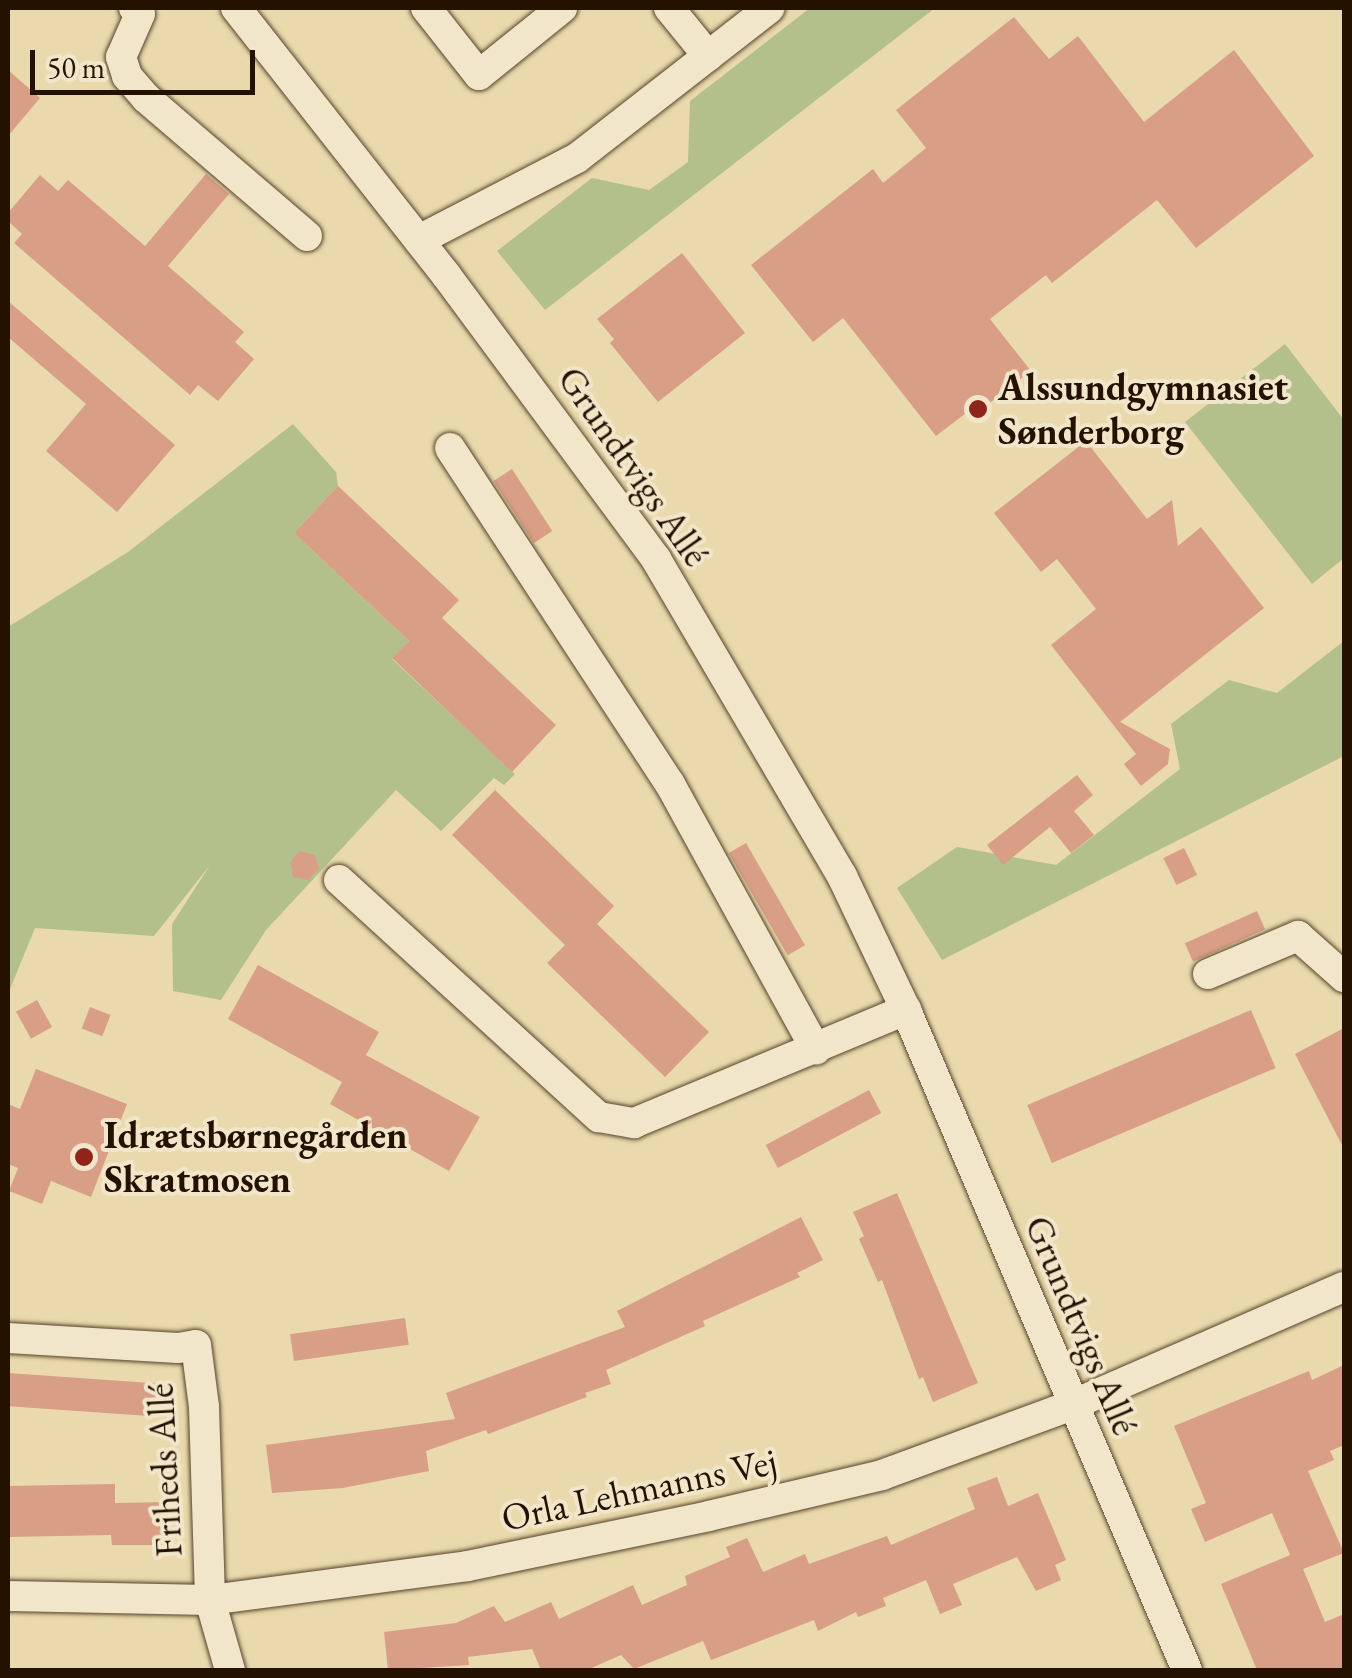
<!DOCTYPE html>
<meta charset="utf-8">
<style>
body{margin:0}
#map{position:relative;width:1352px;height:1678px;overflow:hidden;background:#e9d9ac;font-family:"EB Garamond",serif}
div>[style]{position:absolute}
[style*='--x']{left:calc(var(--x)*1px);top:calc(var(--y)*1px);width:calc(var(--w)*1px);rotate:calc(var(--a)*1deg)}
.green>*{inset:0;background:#b3c08c}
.building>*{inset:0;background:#d99e86;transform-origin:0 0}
.roads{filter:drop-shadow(0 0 2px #56432b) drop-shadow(0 0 2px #56432b)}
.minor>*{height:30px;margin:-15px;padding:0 15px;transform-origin:15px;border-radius:15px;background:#f1e6c9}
.dots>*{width:28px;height:28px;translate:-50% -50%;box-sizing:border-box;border:5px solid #f1e6c9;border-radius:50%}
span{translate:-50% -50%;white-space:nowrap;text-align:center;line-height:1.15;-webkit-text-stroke:8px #f1e6c9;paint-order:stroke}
.poi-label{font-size:38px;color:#251100;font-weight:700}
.left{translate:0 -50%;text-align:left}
.street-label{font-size:38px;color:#251100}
.frame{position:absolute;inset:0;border:10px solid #251100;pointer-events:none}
.scale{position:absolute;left:30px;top:50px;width:225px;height:45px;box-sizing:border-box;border:5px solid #251100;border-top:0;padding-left:12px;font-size:30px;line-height:35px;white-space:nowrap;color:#251100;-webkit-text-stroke:8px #f1e6c9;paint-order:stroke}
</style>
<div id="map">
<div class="green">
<i style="clip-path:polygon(810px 8px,935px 8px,545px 310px,497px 251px,592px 178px,649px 190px,688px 162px,690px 101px)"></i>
<i style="clip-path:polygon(1285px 344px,1344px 420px,1344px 558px,1312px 584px,1185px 422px)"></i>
<i style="clip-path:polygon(293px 424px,336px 472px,338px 486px,294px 533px,409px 641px,392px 659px,515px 774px,504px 785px,494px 778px,441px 831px,396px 790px,266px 930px,221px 1000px,173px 991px,172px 924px,210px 865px,154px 936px,35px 928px,8px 994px,8px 627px,128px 552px)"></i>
<i style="clip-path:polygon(1344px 641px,1344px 756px,942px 960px,897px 888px,957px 847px,1056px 865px,1180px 769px,1171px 724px,1229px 680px,1277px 693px)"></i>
</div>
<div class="building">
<i style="clip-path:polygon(1014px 17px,1049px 59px,1078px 36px,1144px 122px,1234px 50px,1314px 156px,1196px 248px,1157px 200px,1052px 283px,1046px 275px,990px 319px,1031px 371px,970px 418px,966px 413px,936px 436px,843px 318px,813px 342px,751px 265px,873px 169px,883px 183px,926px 148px,896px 110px)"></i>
<i style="clip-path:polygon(8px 70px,40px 98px,8px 136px)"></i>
<i style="clip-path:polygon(206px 174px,229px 194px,168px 266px,244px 332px,235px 342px,254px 359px,218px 401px,198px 385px,190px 395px,14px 243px,22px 234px,8px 221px,8px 213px,40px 175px,58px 191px,68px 180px,145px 246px)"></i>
<i style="clip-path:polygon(682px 253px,745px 333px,658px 402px,610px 343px,614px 339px,597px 319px)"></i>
<i style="clip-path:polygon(8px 301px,175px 445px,117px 512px,46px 451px,86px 404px,8px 337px)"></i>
<i style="clip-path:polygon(1086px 441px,1147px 519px,1172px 500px,1178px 546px,1201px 527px,1264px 608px,1120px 722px,1170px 749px,1168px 764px,1141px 786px,1124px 764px,1136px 754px,1051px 645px,1096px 609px,1057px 559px,1041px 572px,994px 513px)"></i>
<i style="left:512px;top:469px;width:74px;height:22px;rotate:57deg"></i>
<i style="clip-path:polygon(338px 486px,459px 600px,442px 618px,556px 725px,512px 772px,392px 658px,409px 641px,294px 533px)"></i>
<i style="clip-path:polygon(1077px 775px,1093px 795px,1074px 811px,1094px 835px,1071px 853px,1050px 827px,1003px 865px,987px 845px)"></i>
<i style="clip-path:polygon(495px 790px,614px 906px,597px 924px,709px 1032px,665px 1077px,547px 963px,565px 945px,452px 835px)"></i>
<i style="left:746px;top:843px;width:118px;height:20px;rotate:60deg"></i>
<i style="left:1184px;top:848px;width:30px;height:23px;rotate:64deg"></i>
<i style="clip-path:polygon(300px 851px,315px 855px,319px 869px,308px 880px,293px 877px,290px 862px)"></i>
<i style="left:1257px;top:911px;width:20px;height:79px;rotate:66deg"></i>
<i style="clip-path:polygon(258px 965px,379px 1032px,366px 1055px,480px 1117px,449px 1171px,330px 1104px,342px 1082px,228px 1019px)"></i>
<i style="left:37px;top:1000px;width:31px;height:24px;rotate:61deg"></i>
<i style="left:90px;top:1007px;width:22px;height:23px;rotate:21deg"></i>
<i style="left:1251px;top:1010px;width:63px;height:243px;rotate:67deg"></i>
<i style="clip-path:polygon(1344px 1028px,1344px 1149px,1295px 1054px)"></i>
<i style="clip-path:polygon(36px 1069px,127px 1104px,91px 1197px,51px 1181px,42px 1204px,9px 1191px,18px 1168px,8px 1164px,8px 1104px,20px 1109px)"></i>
<i style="left:869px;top:1090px;width:26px;height:117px;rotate:62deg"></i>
<i style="clip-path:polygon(897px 1193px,978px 1383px,933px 1402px,923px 1377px,919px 1379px,882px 1280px,878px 1282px,859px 1239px,864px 1236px,853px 1212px)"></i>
<i style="clip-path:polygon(801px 1217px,823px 1260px,797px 1273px,800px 1277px,703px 1321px,705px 1326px,606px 1370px,611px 1384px,585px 1393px,587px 1397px,488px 1434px,486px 1430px,426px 1451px,429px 1471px,343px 1488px,272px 1493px,266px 1445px,455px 1419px,446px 1393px,625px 1327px,617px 1311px)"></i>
<i style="left:405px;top:1318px;width:27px;height:116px;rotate:82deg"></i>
<i style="clip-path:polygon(1344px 1365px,1344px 1445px,1330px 1451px,1334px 1460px,1308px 1471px,1344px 1553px,1303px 1569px,1325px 1622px,1344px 1614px,1344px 1670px,1257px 1670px,1221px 1584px,1290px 1555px,1272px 1513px,1205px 1542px,1191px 1509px,1206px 1503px,1174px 1426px,1309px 1371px,1312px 1380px)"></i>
<i style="left:8px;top:1373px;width:161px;height:33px;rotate:4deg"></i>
<i style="clip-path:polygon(997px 1477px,1008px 1506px,1038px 1493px,1066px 1560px,1055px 1565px,1061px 1580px,1036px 1591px,1017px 1557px,953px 1584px,962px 1605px,940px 1614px,926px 1580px,883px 1598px,886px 1606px,858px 1617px,856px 1612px,818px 1631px,814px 1620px,711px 1660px,703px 1641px,634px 1669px,621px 1655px,587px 1670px,541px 1670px,532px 1649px,468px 1657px,469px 1665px,388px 1670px,384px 1632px,456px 1623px,494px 1606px,505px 1622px,551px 1602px,559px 1619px,633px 1585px,642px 1605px,687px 1585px,685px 1576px,730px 1557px,726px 1547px,747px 1538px,763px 1572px,805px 1554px,809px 1564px,887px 1536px,891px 1545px,975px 1509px,967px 1488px)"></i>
<i style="clip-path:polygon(115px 1484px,115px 1503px,170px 1502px,171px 1545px,112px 1545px,111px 1535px,8px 1537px,8px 1486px)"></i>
</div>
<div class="roads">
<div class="minor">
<i style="--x:134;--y:8;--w:8;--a:45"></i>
<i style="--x:140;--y:14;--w:47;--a:113.8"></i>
<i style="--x:121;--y:57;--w:20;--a:72"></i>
<i style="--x:127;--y:76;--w:29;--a:49"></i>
<i style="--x:146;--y:98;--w:212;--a:40.6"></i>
<i style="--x:236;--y:8;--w:340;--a:51.8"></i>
<i style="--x:446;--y:275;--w:353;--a:53.5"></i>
<i style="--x:656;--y:559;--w:368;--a:59.6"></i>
<i style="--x:842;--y:876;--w:148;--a:64.5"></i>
<i style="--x:906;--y:1010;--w:717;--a:66.94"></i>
<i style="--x:426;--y:8;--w:85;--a:51.7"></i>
<i style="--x:479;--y:75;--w:107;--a:-38.9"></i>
<i style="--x:669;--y:8;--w:62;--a:50.9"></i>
<i style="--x:419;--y:240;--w:178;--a:-27.4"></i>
<i style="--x:577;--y:158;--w:244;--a:-37.9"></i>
<i style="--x:450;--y:448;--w:402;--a:56.8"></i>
<i style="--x:670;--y:784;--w:303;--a:61.2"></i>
<i style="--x:339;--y:880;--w:352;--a:42.4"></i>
<i style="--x:599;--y:1117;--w:36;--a:10"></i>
<i style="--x:634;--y:1123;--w:295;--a:-22.6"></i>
<i style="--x:1208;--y:974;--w:98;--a:-22.9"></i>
<i style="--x:1298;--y:936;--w:62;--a:41.7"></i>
<i style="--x:8;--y:1338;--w:170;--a:3.4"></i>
<i style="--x:178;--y:1348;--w:18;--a:-9"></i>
<i style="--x:196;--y:1345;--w:63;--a:82.6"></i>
<i style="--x:204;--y:1407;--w:193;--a:88.2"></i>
<i style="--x:210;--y:1600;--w:73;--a:74.1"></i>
<i style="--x:8;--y:1596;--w:202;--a:1.1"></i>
<i style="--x:210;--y:1600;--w:260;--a:-7.5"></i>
<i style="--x:468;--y:1566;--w:246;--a:-11.7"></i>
<i style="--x:709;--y:1516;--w:178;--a:-13.3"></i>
<i style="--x:882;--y:1475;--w:202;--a:-20.2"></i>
<i style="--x:1072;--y:1405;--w:296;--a:-23.5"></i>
</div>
</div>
<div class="dots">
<i style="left:978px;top:409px;background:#8f2418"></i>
<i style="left:84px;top:1157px;background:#8f2418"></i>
</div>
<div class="poi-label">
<span class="left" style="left:998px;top:409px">Alssundgymnasiet<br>Sønderborg</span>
<span class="left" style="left:104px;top:1157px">Idrætsbørnegården<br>Skratmosen</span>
</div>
<div class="street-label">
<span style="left:634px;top:466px;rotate:55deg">Grundtvigs Allé</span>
<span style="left:1082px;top:1325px;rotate:67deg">Grundtvigs Allé</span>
<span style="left:164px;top:1470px;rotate:-93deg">Friheds Allé</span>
<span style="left:639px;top:1489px;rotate:-12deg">Orla Lehmanns Vej</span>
</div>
<div class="frame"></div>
<div class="scale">50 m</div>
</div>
